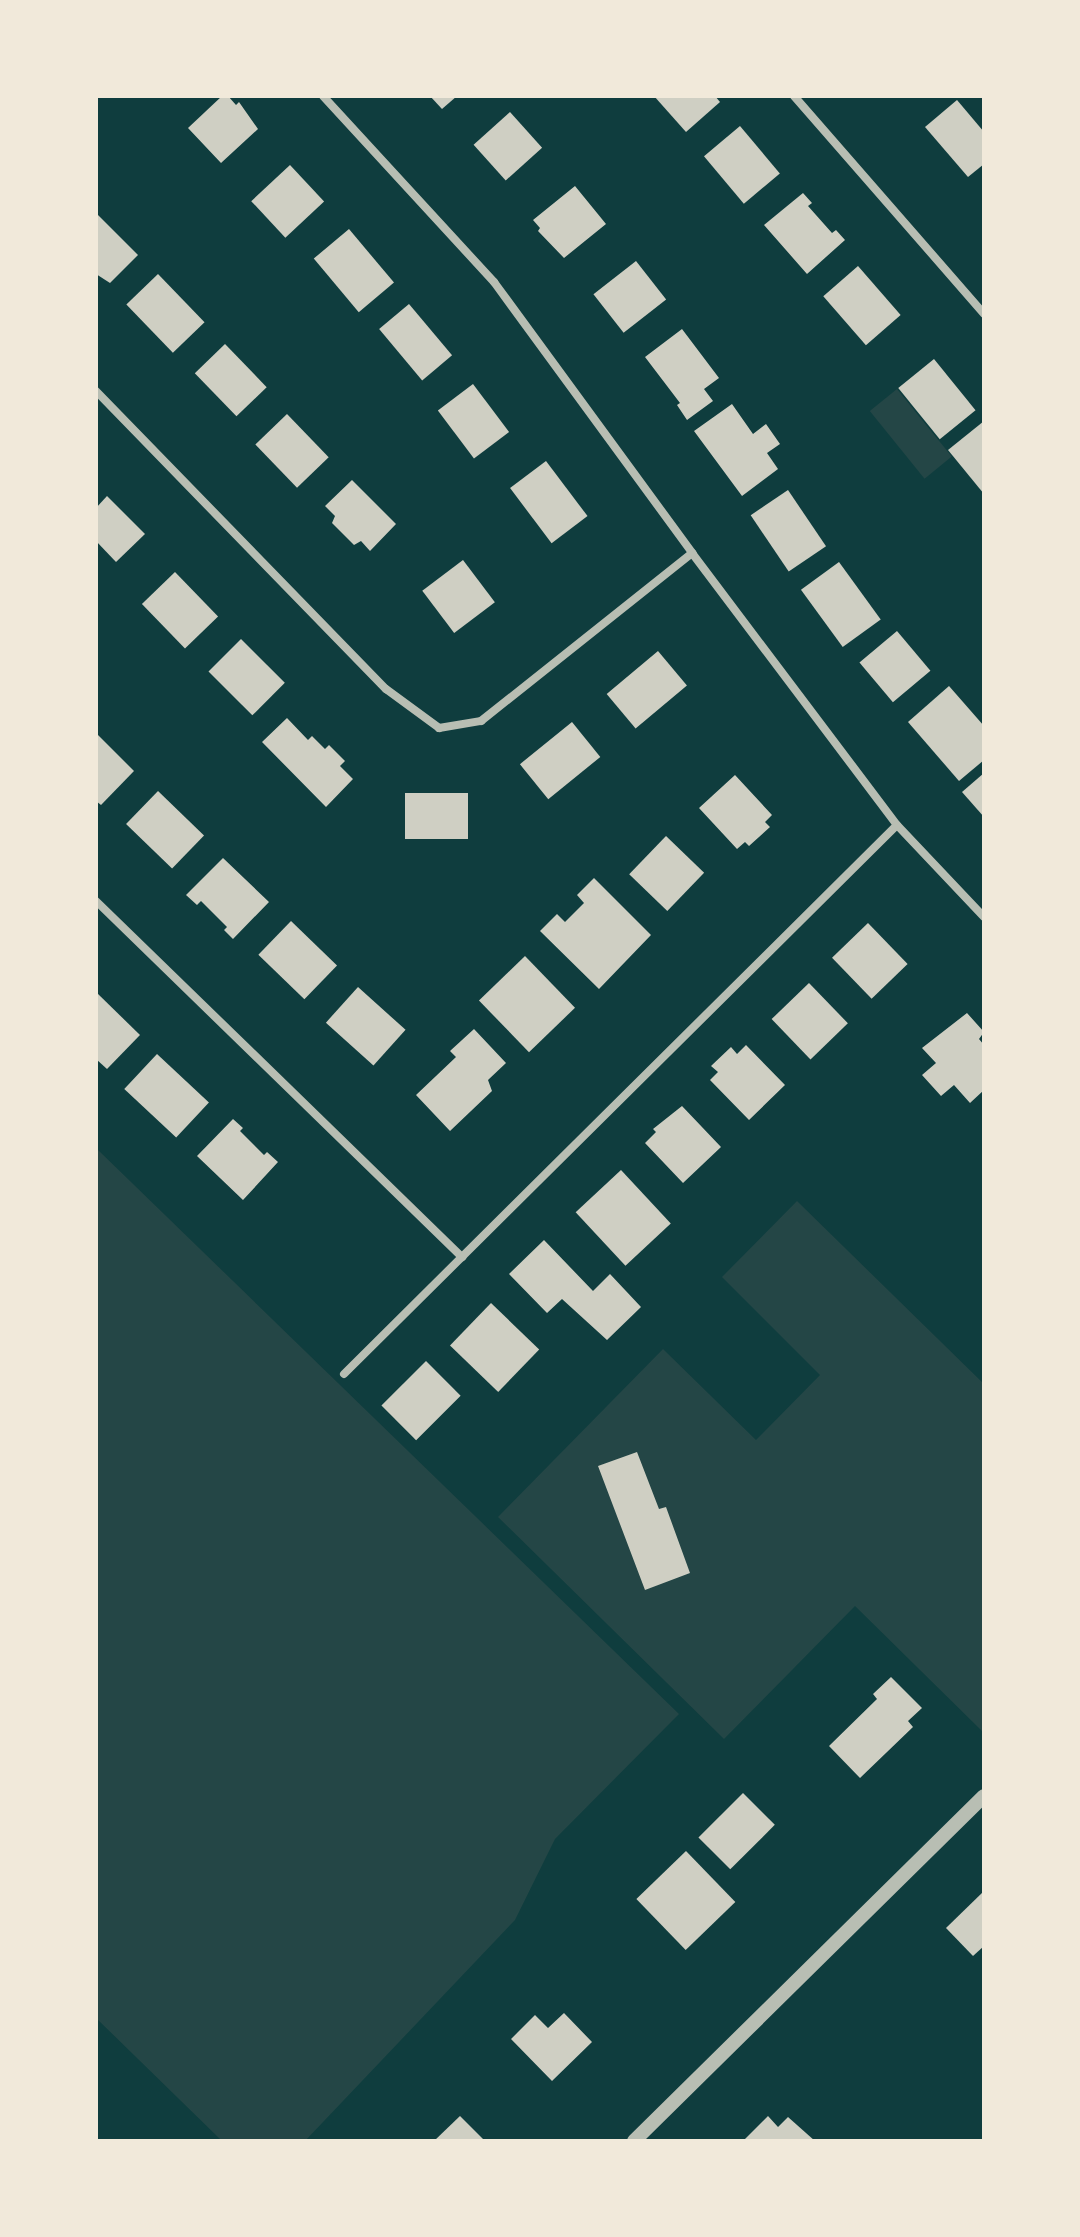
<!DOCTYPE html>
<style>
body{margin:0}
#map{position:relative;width:1080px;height:2237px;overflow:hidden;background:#0f3d3e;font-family:"Asap Condensed",sans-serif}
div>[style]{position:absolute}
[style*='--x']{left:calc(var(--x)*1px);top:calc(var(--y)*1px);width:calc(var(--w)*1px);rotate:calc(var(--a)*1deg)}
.green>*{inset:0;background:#244646;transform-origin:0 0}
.building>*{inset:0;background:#cfcfc3;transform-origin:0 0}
.minor>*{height:8px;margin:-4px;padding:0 4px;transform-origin:4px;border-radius:4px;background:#b8beb3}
.tertiary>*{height:14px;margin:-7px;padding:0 7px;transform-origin:7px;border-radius:7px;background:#b8beb3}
span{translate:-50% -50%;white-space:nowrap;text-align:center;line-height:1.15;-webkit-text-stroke:8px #f1e9da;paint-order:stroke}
.frame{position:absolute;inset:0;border:98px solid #f1e9da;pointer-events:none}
</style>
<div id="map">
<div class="green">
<i style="left:897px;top:389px;width:87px;height:35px;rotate:51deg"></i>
<i style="clip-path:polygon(96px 1148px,679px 1714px,555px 1839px,515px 1920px,305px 2141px,222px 2141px,96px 2018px)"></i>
<i style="clip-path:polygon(797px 1201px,984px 1384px,984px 1733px,855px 1606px,724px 1739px,498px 1517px,663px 1349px,756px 1440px,820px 1375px,722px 1277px)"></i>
</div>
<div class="building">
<i style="clip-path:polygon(222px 96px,228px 96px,236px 105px,239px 102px,258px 129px,221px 163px,188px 128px)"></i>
<i style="clip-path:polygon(430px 96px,457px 96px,442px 109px)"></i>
<i style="clip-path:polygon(654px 96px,715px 96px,720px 102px,686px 132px)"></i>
<i style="clip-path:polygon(957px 100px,984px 132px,984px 164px,968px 177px,925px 127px)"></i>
<i style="left:510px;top:112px;width:48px;height:49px;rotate:48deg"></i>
<i style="left:740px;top:126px;width:62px;height:47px;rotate:50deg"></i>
<i style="left:290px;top:165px;width:50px;height:53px;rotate:47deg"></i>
<i style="clip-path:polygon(575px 186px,606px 224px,564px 258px,538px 231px,540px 228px,533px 220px)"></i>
<i style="clip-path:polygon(803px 193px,812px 203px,808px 206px,832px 233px,836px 230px,845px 240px,807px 274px,764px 225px)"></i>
<i style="clip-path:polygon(96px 213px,138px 255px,110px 283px,96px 274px)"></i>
<i style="left:349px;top:229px;width:70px;height:46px;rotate:50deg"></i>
<i style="left:636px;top:261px;width:49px;height:54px;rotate:52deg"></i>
<i style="left:858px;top:266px;width:65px;height:46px;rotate:49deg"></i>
<i style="left:158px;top:274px;width:67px;height:44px;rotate:46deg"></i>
<i style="left:409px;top:304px;width:67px;height:39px;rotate:50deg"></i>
<i style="clip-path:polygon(682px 329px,719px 378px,704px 389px,713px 401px,687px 420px,677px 405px,680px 403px,645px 357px)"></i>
<i style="left:225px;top:344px;width:60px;height:42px;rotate:46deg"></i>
<i style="left:934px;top:359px;width:66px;height:46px;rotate:51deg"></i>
<i style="left:473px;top:384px;width:60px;height:44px;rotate:53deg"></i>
<i style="clip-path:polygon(732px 404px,753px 434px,766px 424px,780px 444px,767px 453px,778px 469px,742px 496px,694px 431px)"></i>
<i style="left:287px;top:414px;width:60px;height:44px;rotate:46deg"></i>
<i style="clip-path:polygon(984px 421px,984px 494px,948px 450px)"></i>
<i style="left:546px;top:461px;width:69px;height:45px;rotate:53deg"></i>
<i style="clip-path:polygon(352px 480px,396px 524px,370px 551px,361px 541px,354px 545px,332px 523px,335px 516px,325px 506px)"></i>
<i style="left:788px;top:490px;width:68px;height:45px;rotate:56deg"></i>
<i style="clip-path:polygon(107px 496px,145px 534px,116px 562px,96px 541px,96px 508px)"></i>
<i style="left:463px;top:560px;width:53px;height:51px;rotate:53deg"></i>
<i style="left:839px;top:562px;width:71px;height:47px;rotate:54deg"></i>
<i style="left:175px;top:572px;width:62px;height:46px;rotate:46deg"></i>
<i style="left:897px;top:631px;width:52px;height:49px;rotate:50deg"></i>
<i style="left:241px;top:639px;width:62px;height:46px;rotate:45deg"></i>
<i style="left:658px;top:651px;width:45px;height:67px;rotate:50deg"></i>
<i style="clip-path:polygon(949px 686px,984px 726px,984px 760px,959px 781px,908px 722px)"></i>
<i style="clip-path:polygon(287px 718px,308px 740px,312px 736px,325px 749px,329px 745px,345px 761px,340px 766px,353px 779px,326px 807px,262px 742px)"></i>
<i style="left:572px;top:722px;width:45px;height:67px;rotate:51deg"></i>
<i style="clip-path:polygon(96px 733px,134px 771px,101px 805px,96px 801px)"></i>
<i style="clip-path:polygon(984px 773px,984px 817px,962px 792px)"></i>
<i style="clip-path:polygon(735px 775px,772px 815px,765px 822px,770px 827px,749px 846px,745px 842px,737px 849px,699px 808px)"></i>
<i style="left:158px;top:791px;width:64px;height:46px;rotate:44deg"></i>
<i style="left:405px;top:793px;width:63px;height:46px"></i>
<i style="left:666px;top:836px;width:53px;height:53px;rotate:44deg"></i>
<i style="clip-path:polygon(223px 858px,269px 902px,233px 939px,224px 930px,227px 927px,201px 901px,197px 905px,186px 895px)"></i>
<i style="clip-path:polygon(594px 878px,651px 935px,599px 989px,540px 931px,557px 914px,565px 922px,584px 903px,577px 895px)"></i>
<i style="left:291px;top:921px;width:64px;height:47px;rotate:44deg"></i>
<i style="left:868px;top:923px;width:57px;height:50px;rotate:46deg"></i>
<i style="left:525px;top:956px;width:72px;height:64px;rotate:46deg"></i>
<i style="left:809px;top:983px;width:56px;height:52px;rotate:46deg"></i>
<i style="left:358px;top:987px;width:64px;height:48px;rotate:42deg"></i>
<i style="clip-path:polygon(96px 992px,140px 1035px,107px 1069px,96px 1059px)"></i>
<i style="clip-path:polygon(967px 1013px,984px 1032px,979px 1039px,984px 1045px,984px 1090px,970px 1103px,954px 1085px,941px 1096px,922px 1075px,936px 1063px,922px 1048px)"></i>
<i style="clip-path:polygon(474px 1029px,506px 1063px,488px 1080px,492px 1091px,450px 1131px,416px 1095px,456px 1057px,450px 1051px)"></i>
<i style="clip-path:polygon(746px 1045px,785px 1085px,749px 1120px,710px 1080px,718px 1072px,711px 1066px,731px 1047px,737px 1054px)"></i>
<i style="left:157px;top:1054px;width:71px;height:48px;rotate:43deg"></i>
<i style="clip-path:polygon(682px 1106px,721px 1147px,683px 1183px,645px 1143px,656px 1132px,653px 1129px)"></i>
<i style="clip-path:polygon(233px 1119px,243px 1128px,240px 1131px,264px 1155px,267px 1152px,278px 1162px,243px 1200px,197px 1156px)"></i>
<i style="left:621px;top:1170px;width:73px;height:62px;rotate:47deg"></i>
<i style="clip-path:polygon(544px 1240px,593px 1291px,610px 1274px,641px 1307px,607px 1340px,562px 1299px,547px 1313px,509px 1274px)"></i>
<i style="left:491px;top:1303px;width:67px;height:59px;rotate:44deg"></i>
<i style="left:426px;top:1361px;width:49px;height:63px;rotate:45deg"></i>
<i style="clip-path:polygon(637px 1452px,659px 1509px,666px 1507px,690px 1573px,645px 1590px,598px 1466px)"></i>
<i style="clip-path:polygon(891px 1677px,922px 1708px,908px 1721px,913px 1727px,860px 1778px,829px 1746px,877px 1699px,873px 1694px)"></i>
<i style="left:743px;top:1793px;width:45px;height:63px;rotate:45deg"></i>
<i style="left:686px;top:1851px;width:71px;height:69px;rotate:46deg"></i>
<i style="clip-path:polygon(984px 1891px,984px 1946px,973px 1956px,946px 1928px)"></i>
<i style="clip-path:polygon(564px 2013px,592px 2042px,552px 2081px,511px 2039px,535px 2015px,548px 2028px)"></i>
<i style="clip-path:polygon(460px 2116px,485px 2141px,434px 2141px)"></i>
<i style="clip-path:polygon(768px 2116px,778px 2127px,788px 2117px,815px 2141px,743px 2141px)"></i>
</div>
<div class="minor">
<i style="--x:323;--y:96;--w:253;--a:47.4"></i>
<i style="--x:494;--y:282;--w:336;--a:53.8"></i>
<i style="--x:692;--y:553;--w:341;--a:53"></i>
<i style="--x:897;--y:825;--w:127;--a:46.6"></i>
<i style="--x:794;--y:96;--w:289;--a:48.9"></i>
<i style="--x:96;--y:391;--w:416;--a:45.8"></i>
<i style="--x:386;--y:689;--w:66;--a:36.3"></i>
<i style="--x:439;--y:728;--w:43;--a:-9.5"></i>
<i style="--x:481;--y:721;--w:270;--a:-38.5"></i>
<i style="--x:96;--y:901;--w:511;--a:44.21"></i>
<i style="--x:344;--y:1374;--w:779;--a:-44.79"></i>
</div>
<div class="tertiary">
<i style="--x:634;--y:2141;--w:491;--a:-44.6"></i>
</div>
<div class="frame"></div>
</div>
